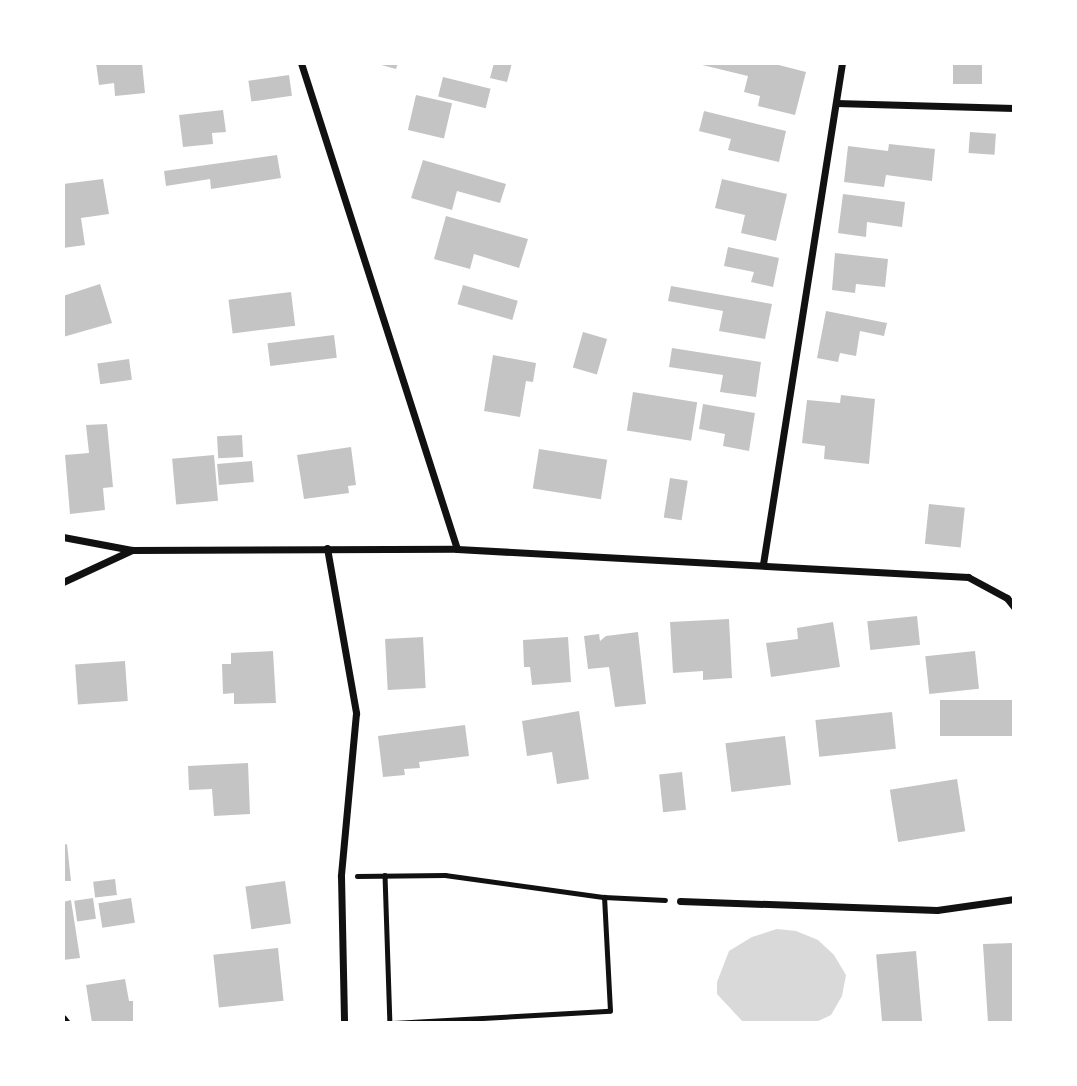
<!DOCTYPE html>
<style>
body{margin:0}
#map{position:relative;width:1077px;height:1086px;overflow:hidden;background:#fff;font-family:"DejaVu Sans",sans-serif}
div>[style]{position:absolute}
[style*='--x']{left:calc(var(--x)*1px);top:calc(var(--y)*1px);width:calc(var(--w)*1px);rotate:calc(var(--a)*1deg)}
.water>*{inset:0;background:#d9d9d9}
.building>*{inset:0;background:#c4c4c4;transform-origin:0 0}
.path>*{height:4.5px;margin:-2.25px;padding:0 2.25px;transform-origin:2.25px;border-radius:2.25px;background:#111}
.minor>*{height:7px;margin:-3.5px;padding:0 3.5px;transform-origin:3.5px;border-radius:3.5px;background:#111}
span{translate:-50% -50%;white-space:nowrap;text-align:center;line-height:1.15;-webkit-text-stroke:5px #fff;paint-order:stroke}
.frame{position:absolute;inset:0;border:65px solid #fff;pointer-events:none}
</style>
<div id="map">
<div class="water">
<i style="clip-path:polygon(777px 929px,796px 931px,818px 940px,834px 955px,846px 975px,842px 996px,831px 1015px,814px 1023px,744px 1023px,717px 994px,717px 982px,729px 951px,752px 937px)"></i>
</div>
<div class="building">
<i style="clip-path:polygon(96px 63px,142px 63px,145px 93px,115px 96px,114px 83px,99px 85px)"></i>
<i style="clip-path:polygon(374px 63px,398px 63px,396px 69px)"></i>
<i style="clip-path:polygon(494px 63px,512px 63px,507px 82px,490px 78px)"></i>
<i style="clip-path:polygon(771px 63px,806px 72px,795px 115px,758px 106px,760px 96px,744px 92px,748px 76px,698px 64px)"></i>
<i style="left:953px;top:63px;width:29px;height:21px"></i>
<i style="left:289px;top:75px;width:21px;height:41px;rotate:82deg"></i>
<i style="left:443px;top:77px;width:49px;height:20px;rotate:14deg"></i>
<i style="left:416px;top:95px;width:37px;height:36px;rotate:13deg"></i>
<i style="clip-path:polygon(223px 110px,226px 132px,212px 133px,213px 144px,183px 147px,179px 115px)"></i>
<i style="clip-path:polygon(704px 111px,786px 131px,779px 162px,728px 150px,731px 139px,699px 131px)"></i>
<i style="left:970px;top:132px;width:26px;height:21px;rotate:4deg"></i>
<i style="clip-path:polygon(889px 144px,935px 149px,932px 181px,886px 175px,884px 187px,844px 182px,848px 146px,888px 151px)"></i>
<i style="clip-path:polygon(277px 155px,281px 178px,211px 189px,210px 179px,166px 186px,164px 171px)"></i>
<i style="clip-path:polygon(423px 160px,506px 184px,500px 203px,457px 191px,452px 210px,411px 198px)"></i>
<i style="clip-path:polygon(103px 179px,109px 214px,81px 218px,85px 245px,63px 248px,63px 184px)"></i>
<i style="clip-path:polygon(722px 179px,787px 194px,776px 241px,741px 233px,745px 215px,715px 208px)"></i>
<i style="clip-path:polygon(843px 194px,905px 202px,902px 227px,867px 222px,866px 237px,838px 233px)"></i>
<i style="clip-path:polygon(446px 216px,528px 239px,519px 268px,474px 254px,470px 269px,434px 259px)"></i>
<i style="clip-path:polygon(728px 247px,779px 258px,773px 287px,751px 282px,754px 272px,724px 266px)"></i>
<i style="clip-path:polygon(835px 253px,888px 259px,885px 287px,856px 284px,855px 293px,832px 290px)"></i>
<i style="clip-path:polygon(100px 284px,112px 323px,63px 337px,63px 296px)"></i>
<i style="left:463px;top:285px;width:57px;height:20px;rotate:16deg"></i>
<i style="clip-path:polygon(671px 286px,772px 304px,765px 339px,719px 331px,723px 311px,668px 301px)"></i>
<i style="left:291px;top:292px;width:34px;height:63px;rotate:83deg"></i>
<i style="clip-path:polygon(826px 311px,887px 323px,884px 336px,860px 331px,856px 356px,840px 353px,838px 362px,817px 358px)"></i>
<i style="left:583px;top:332px;width:25px;height:37px;rotate:16deg"></i>
<i style="left:334px;top:335px;width:23px;height:67px;rotate:83deg"></i>
<i style="clip-path:polygon(672px 348px,761px 362px,756px 397px,720px 392px,723px 375px,669px 367px)"></i>
<i style="clip-path:polygon(493px 355px,536px 363px,533px 382px,526px 381px,520px 417px,484px 411px)"></i>
<i style="left:129px;top:359px;width:21px;height:32px;rotate:82deg"></i>
<i style="left:633px;top:392px;width:65px;height:39px;rotate:9deg"></i>
<i style="clip-path:polygon(841px 395px,875px 399px,869px 464px,824px 459px,825px 446px,802px 443px,807px 400px,840px 403px)"></i>
<i style="clip-path:polygon(703px 404px,755px 413px,749px 451px,723px 446px,725px 434px,699px 429px)"></i>
<i style="clip-path:polygon(107px 424px,113px 487px,103px 488px,105px 510px,70px 514px,65px 455px,89px 453px,86px 425px)"></i>
<i style="left:242px;top:435px;width:22px;height:25px;rotate:87deg"></i>
<i style="clip-path:polygon(351px 447px,356px 485px,348px 486px,349px 493px,304px 499px,297px 455px)"></i>
<i style="left:539px;top:449px;width:69px;height:40px;rotate:9deg"></i>
<i style="left:214px;top:455px;width:46px;height:42px;rotate:85deg"></i>
<i style="left:252px;top:461px;width:21px;height:35px;rotate:85deg"></i>
<i style="left:670px;top:478px;width:18px;height:40px;rotate:9deg"></i>
<i style="left:929px;top:504px;width:36px;height:40px;rotate:6deg"></i>
<i style="left:917px;top:616px;width:29px;height:50px;rotate:84deg"></i>
<i style="clip-path:polygon(729px 619px,732px 678px,703px 680px,703px 671px,673px 673px,670px 622px)"></i>
<i style="clip-path:polygon(833px 622px,840px 667px,771px 677px,766px 643px,798px 639px,797px 628px)"></i>
<i style="clip-path:polygon(638px 632px,646px 704px,615px 707px,609px 667px,588px 669px,584px 636px,599px 634px,600px 641px,606px 636px)"></i>
<i style="left:423px;top:637px;width:51px;height:38px;rotate:87deg"></i>
<i style="clip-path:polygon(568px 637px,571px 682px,532px 685px,530px 667px,524px 667px,523px 640px)"></i>
<i style="clip-path:polygon(273px 651px,276px 703px,234px 704px,234px 693px,223px 694px,222px 664px,231px 664px,231px 653px)"></i>
<i style="left:975px;top:651px;width:38px;height:50px;rotate:84deg"></i>
<i style="left:125px;top:661px;width:40px;height:50px;rotate:86deg"></i>
<i style="left:1014px;top:700px;width:36px;height:74px;rotate:90deg"></i>
<i style="clip-path:polygon(579px 711px,589px 779px,557px 784px,552px 752px,527px 756px,522px 721px)"></i>
<i style="left:892px;top:712px;width:37px;height:77px;rotate:84deg"></i>
<i style="clip-path:polygon(465px 725px,469px 756px,419px 762px,420px 768px,404px 769px,405px 775px,383px 777px,378px 736px)"></i>
<i style="left:785px;top:736px;width:49px;height:60px;rotate:83deg"></i>
<i style="clip-path:polygon(248px 763px,250px 814px,214px 816px,212px 789px,189px 790px,188px 766px)"></i>
<i style="left:682px;top:772px;width:38px;height:23px;rotate:84deg"></i>
<i style="left:957px;top:779px;width:53px;height:68px;rotate:81deg"></i>
<i style="clip-path:polygon(67px 844px,71px 881px,63px 881px,63px 845px)"></i>
<i style="left:115px;top:879px;width:16px;height:22px;rotate:83deg"></i>
<i style="left:285px;top:881px;width:43px;height:40px;rotate:82deg"></i>
<i style="left:93px;top:898px;width:21px;height:19px;rotate:82deg"></i>
<i style="left:131px;top:898px;width:25px;height:33px;rotate:81deg"></i>
<i style="clip-path:polygon(71px 900px,80px 958px,63px 960px,63px 902px)"></i>
<i style="clip-path:polygon(1014px 943px,1014px 1023px,988px 1023px,983px 944px)"></i>
<i style="left:278px;top:948px;width:53px;height:65px;rotate:84deg"></i>
<i style="left:916px;top:951px;width:72px;height:40px;rotate:85deg"></i>
<i style="clip-path:polygon(125px 979px,129px 1001px,133px 1001px,133px 1023px,92px 1023px,86px 985px)"></i>
</div>
<div class="path">
<i style="--x:385;--y:875;--w:148;--a:88.1"></i>
<i style="--x:357;--y:876;--w:88;--a:-0.7"></i>
<i style="--x:445;--y:875;--w:161;--a:7.9"></i>
<i style="--x:604;--y:897;--w:61;--a:2.8"></i>
<i style="--x:393;--y:1023;--w:217;--a:-3.2"></i>
<i style="--x:610;--y:1011;--w:114;--a:-93"></i>
</div>
<div class="minor">
<i style="--x:301;--y:63;--w:510;--a:72.2"></i>
<i style="--x:836;--y:103;--w:178;--a:1.6"></i>
<i style="--x:63;--y:537;--w:70;--a:10.7"></i>
<i style="--x:132;--y:550;--w:325;--a:-0.2"></i>
<i style="--x:457;--y:549;--w:512;--a:3.14"></i>
<i style="--x:968;--y:577;--w:44;--a:28.3"></i>
<i style="--x:1007;--y:598;--w:11;--a:52"></i>
<i style="--x:327;--y:548;--w:168;--a:80"></i>
<i style="--x:356;--y:713;--w:164;--a:95.3"></i>
<i style="--x:341;--y:876;--w:147;--a:88.8"></i>
<i style="--x:763;--y:564;--w:507;--a:-81.04"></i>
<i style="--x:63;--y:582;--w:76;--a:-24.9"></i>
<i style="--x:680;--y:901;--w:257;--a:2"></i>
<i style="--x:937;--y:910;--w:78;--a:-8.1"></i>
<i style="--x:63;--y:1018;--w:6;--a:51"></i>
</div>
<div class="frame"></div>
</div>
